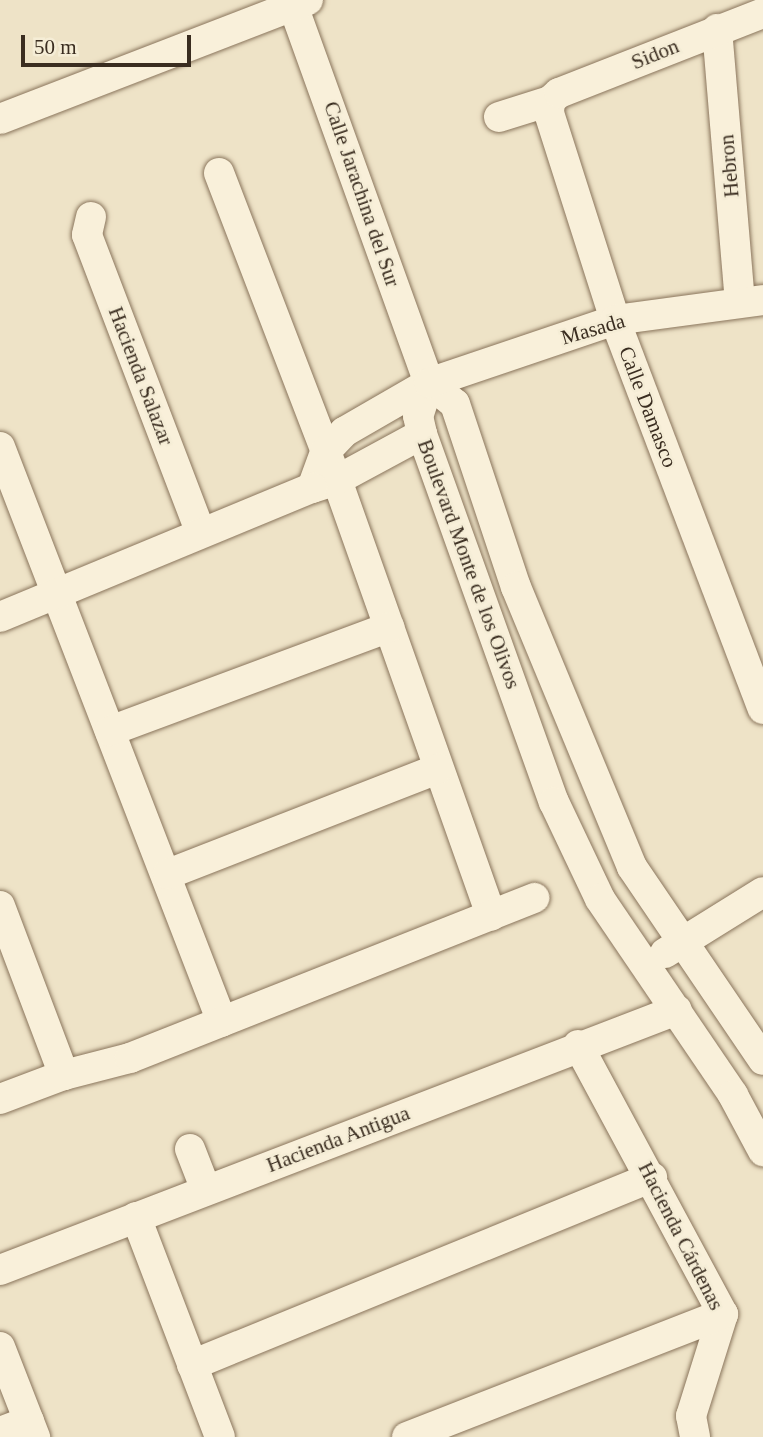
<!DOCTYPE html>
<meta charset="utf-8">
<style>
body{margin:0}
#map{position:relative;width:763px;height:1437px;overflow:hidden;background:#eee3c7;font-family:"Times New Roman",serif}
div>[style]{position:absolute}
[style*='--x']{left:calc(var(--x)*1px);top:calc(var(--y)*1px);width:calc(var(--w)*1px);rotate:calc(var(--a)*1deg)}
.roads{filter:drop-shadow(0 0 2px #8a755c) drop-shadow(0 0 2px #8a755c)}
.minor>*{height:30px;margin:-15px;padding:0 15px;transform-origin:15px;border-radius:15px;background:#f9f0da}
span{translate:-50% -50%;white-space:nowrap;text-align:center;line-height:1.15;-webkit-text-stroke:5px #f5edd6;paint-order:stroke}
.street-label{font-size:21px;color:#3a2d20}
.scale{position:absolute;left:21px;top:35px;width:170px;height:32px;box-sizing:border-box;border:4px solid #3a2d20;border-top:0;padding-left:9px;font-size:21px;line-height:24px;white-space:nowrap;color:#3a2d20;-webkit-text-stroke:5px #f5edd6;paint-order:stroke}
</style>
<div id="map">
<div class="roads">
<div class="minor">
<i style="--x:291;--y:0;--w:407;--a:70.2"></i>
<i style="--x:717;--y:29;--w:274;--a:85.2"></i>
<i style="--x:550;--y:101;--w:12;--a:95"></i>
<i style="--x:549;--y:113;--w:217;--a:72.3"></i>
<i style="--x:615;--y:320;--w:416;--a:69.2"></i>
<i style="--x:499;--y:117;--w:53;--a:-17.4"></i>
<i style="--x:550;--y:101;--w:12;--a:-42"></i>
<i style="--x:559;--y:93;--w:219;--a:-21.4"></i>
<i style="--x:0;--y:119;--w:330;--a:-21.1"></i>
<i style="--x:219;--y:173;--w:329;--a:69"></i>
<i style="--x:337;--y:480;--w:462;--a:70.5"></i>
<i style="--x:91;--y:217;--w:18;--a:103"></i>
<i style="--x:87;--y:235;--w:319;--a:69.1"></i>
<i style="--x:429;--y:383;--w:35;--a:108"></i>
<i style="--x:418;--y:416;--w:18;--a:77"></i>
<i style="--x:422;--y:434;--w:391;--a:70.3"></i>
<i style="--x:554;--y:802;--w:107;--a:64.6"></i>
<i style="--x:600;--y:899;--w:237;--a:55.8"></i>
<i style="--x:733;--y:1095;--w:64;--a:61.8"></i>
<i style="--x:429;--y:383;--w:33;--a:39"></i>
<i style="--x:455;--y:404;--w:193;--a:71.6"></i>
<i style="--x:516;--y:587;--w:303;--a:67.5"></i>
<i style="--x:632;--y:867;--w:233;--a:55.8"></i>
<i style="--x:422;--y:434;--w:97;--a:151.6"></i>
<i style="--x:337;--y:480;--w:26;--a:162"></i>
<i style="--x:312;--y:488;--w:38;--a:-70"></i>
<i style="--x:325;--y:452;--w:28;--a:-46"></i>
<i style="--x:344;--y:432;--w:98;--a:-30"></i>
<i style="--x:429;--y:383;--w:196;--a:-18.7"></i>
<i style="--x:615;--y:320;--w:149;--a:-7.7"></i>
<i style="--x:0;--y:447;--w:616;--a:68.89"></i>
<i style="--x:0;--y:617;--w:338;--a:-22.5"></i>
<i style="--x:110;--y:731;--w:298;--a:-20.4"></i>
<i style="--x:168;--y:874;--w:290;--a:-21.3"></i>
<i style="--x:0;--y:906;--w:181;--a:69.3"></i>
<i style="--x:665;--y:953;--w:115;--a:-31.9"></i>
<i style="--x:578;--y:1045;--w:306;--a:61.7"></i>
<i style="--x:723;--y:1314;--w:107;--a:107.4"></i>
<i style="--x:691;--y:1416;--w:21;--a:79"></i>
<i style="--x:0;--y:1099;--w:68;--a:-20.6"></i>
<i style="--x:64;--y:1075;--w:68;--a:-14.4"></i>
<i style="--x:130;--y:1058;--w:435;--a:-21.6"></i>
<i style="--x:190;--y:1149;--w:44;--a:68.7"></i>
<i style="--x:136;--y:1217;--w:235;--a:69.1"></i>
<i style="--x:0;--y:1270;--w:725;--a:-21.01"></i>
<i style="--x:0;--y:1347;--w:97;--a:68.7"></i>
<i style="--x:192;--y:1365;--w:497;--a:-22.2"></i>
<i style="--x:0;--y:1432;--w:31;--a:-21"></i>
<i style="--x:407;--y:1437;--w:339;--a:-21.3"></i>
</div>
</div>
<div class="street-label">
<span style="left:655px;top:54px;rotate:-22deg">Sidon</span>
<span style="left:729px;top:166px;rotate:-95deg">Hebron</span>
<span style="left:362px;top:194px;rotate:71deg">Calle Jarachina del Sur</span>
<span style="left:593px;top:329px;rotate:-16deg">Masada</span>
<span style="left:141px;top:376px;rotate:69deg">Hacienda Salazar</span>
<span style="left:648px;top:407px;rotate:69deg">Calle Damasco</span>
<span style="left:469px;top:564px;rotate:70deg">Boulevard Monte de los Olivos</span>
<span style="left:338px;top:1139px;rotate:-21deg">Hacienda Antigua</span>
<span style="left:681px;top:1236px;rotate:63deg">Hacienda Cárdenas</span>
</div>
<div class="scale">50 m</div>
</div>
